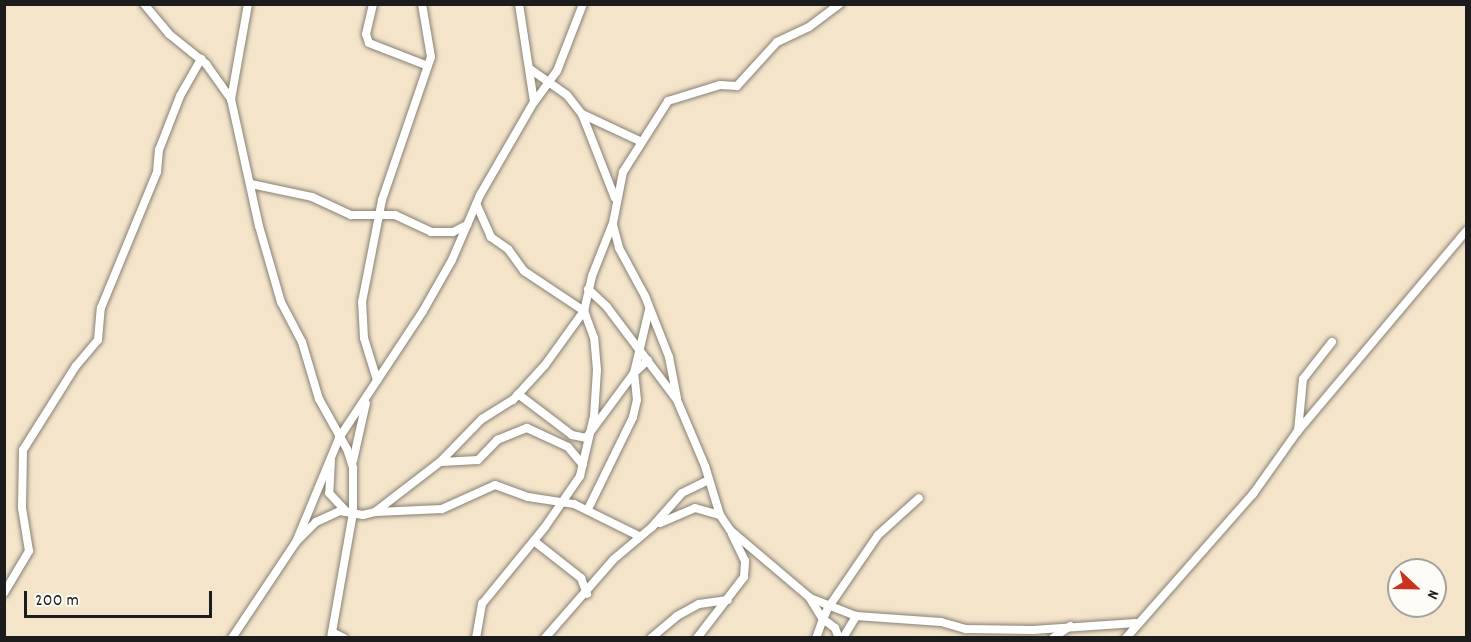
<!DOCTYPE html>
<style>
body{margin:0}
#map{position:relative;width:1471px;height:642px;overflow:hidden;background:#f3e4ca;font-family:Dekko,sans-serif}
div>[style]{position:absolute}
[style*='--x']{left:calc(var(--x)*1px);top:calc(var(--y)*1px);width:calc(var(--w)*1px);rotate:calc(var(--a)*1deg)}
.roads{filter:drop-shadow(0 0 2px #888073) drop-shadow(0 0 2px #888073)}
.minor>*{height:8px;margin:-4px;padding:0 4px;transform-origin:4px;border-radius:4px;background:#fff}
span{translate:-50% -50%;white-space:nowrap;text-align:center;line-height:1.15;-webkit-text-stroke:6px #fdfcf7;paint-order:stroke}
.frame{position:absolute;inset:0;border:6px solid #1c1c1c;pointer-events:none}
.north{position:absolute;left:1387px;top:558px;width:60px;height:60px;box-sizing:border-box;background:#fdfcf7;border:2px solid #a3a29f;border-radius:50%;rotate:112deg;font-size:16px;font-weight:700;line-height:24px;text-align:center;color:#1c1c1c}
.north::after{content:'';display:block;margin:auto;width:21px;height:27px;background:#c8321e;clip-path:polygon(50% 0,100% 100%,50% 72%,0 100%)}
.scale{position:absolute;left:24px;top:591px;width:188px;height:27px;box-sizing:border-box;border:3px solid #1c1c1c;border-top:0;padding-left:8px;font-size:18px;line-height:21px;white-space:nowrap;color:#1c1c1c;-webkit-text-stroke:4px #fdfcf7;paint-order:stroke}
</style>
<div id="map">
<div class="roads">
<div class="minor">
<i style="--x:144;--y:4;--w:39;--a:50"></i>
<i style="--x:169;--y:34;--w:48;--a:39"></i>
<i style="--x:206;--y:64;--w:43;--a:54.5"></i>
<i style="--x:248;--y:4;--w:97;--a:100.1"></i>
<i style="--x:231;--y:99;--w:130;--a:77.6"></i>
<i style="--x:259;--y:226;--w:79;--a:73.9"></i>
<i style="--x:281;--y:302;--w:45;--a:62.3"></i>
<i style="--x:302;--y:342;--w:59;--a:73.4"></i>
<i style="--x:319;--y:399;--w:57;--a:60.8"></i>
<i style="--x:347;--y:449;--w:20;--a:72"></i>
<i style="--x:353;--y:468;--w:45;--a:90"></i>
<i style="--x:353;--y:513;--w:127;--a:100"></i>
<i style="--x:373;--y:4;--w:31;--a:103"></i>
<i style="--x:366;--y:34;--w:9;--a:72"></i>
<i style="--x:369;--y:43;--w:63;--a:21.3"></i>
<i style="--x:530;--y:69;--w:45;--a:35.1"></i>
<i style="--x:567;--y:95;--w:24;--a:52"></i>
<i style="--x:582;--y:114;--w:64;--a:25"></i>
<i style="--x:535;--y:101;--w:37;--a:-54"></i>
<i style="--x:557;--y:71;--w:72;--a:-68.8"></i>
<i style="--x:582;--y:114;--w:90;--a:68.6"></i>
<i style="--x:251;--y:184;--w:62;--a:12"></i>
<i style="--x:312;--y:197;--w:43;--a:24.8"></i>
<i style="--x:351;--y:215;--w:44;--a:0"></i>
<i style="--x:395;--y:215;--w:40;--a:25"></i>
<i style="--x:431;--y:232;--w:22;--a:0"></i>
<i style="--x:453;--y:232;--w:16;--a:-27"></i>
<i style="--x:613;--y:225;--w:24;--a:75"></i>
<i style="--x:619;--y:248;--w:55;--a:61.6"></i>
<i style="--x:645;--y:296;--w:66;--a:68.5"></i>
<i style="--x:669;--y:357;--w:42;--a:79"></i>
<i style="--x:588;--y:289;--w:26;--a:43"></i>
<i style="--x:607;--y:307;--w:116;--a:53"></i>
<i style="--x:677;--y:400;--w:72;--a:67"></i>
<i style="--x:705;--y:466;--w:51;--a:73"></i>
<i style="--x:720;--y:515;--w:18;--a:56"></i>
<i style="--x:730;--y:530;--w:104;--a:40.3"></i>
<i style="--x:809;--y:597;--w:26;--a:58"></i>
<i style="--x:823;--y:619;--w:20;--a:110"></i>
<i style="--x:377;--y:380;--w:44;--a:-107.2"></i>
<i style="--x:364;--y:338;--w:36;--a:-93"></i>
<i style="--x:362;--y:302;--w:104;--a:-78.9"></i>
<i style="--x:382;--y:200;--w:151;--a:-71.1"></i>
<i style="--x:431;--y:57;--w:54;--a:-99.6"></i>
<i style="--x:518;--y:394;--w:68;--a:37.2"></i>
<i style="--x:572;--y:435;--w:14;--a:12"></i>
<i style="--x:586;--y:438;--w:81;--a:-53.6"></i>
<i style="--x:634;--y:373;--w:19;--a:-43"></i>
<i style="--x:1298;--y:431;--w:52;--a:-84.5"></i>
<i style="--x:1303;--y:379;--w:47;--a:-51.9"></i>
<i style="--x:331;--y:460;--w:33;--a:93"></i>
<i style="--x:329;--y:493;--w:25;--a:47"></i>
<i style="--x:353;--y:461;--w:59;--a:-77.4"></i>
<i style="--x:441;--y:462;--w:37;--a:-3"></i>
<i style="--x:478;--y:460;--w:28;--a:-46"></i>
<i style="--x:497;--y:440;--w:32;--a:-22"></i>
<i style="--x:527;--y:428;--w:45;--a:24.9"></i>
<i style="--x:568;--y:447;--w:23;--a:50"></i>
<i style="--x:588;--y:509;--w:102;--a:-63.9"></i>
<i style="--x:633;--y:417;--w:17;--a:-77"></i>
<i style="--x:637;--y:400;--w:27;--a:-96"></i>
<i style="--x:634;--y:373;--w:65;--a:-76.6"></i>
<i style="--x:376;--y:512;--w:66;--a:-2.6"></i>
<i style="--x:442;--y:509;--w:58;--a:-24.4"></i>
<i style="--x:495;--y:485;--w:35;--a:20"></i>
<i style="--x:528;--y:497;--w:47;--a:8.7"></i>
<i style="--x:574;--y:504;--w:72;--a:26.2"></i>
<i style="--x:660;--y:523;--w:38;--a:-23"></i>
<i style="--x:695;--y:508;--w:26;--a:16"></i>
<i style="--x:534;--y:541;--w:60;--a:38.2"></i>
<i style="--x:581;--y:578;--w:17;--a:69"></i>
<i style="--x:296;--y:542;--w:28;--a:-45"></i>
<i style="--x:316;--y:522;--w:26;--a:-25"></i>
<i style="--x:340;--y:511;--w:23;--a:10"></i>
<i style="--x:363;--y:515;--w:12;--a:-14"></i>
<i style="--x:375;--y:512;--w:82;--a:-37.6"></i>
<i style="--x:440;--y:462;--w:60;--a:-45.7"></i>
<i style="--x:482;--y:419;--w:36;--a:-32"></i>
<i style="--x:513;--y:400;--w:47;--a:-47.6"></i>
<i style="--x:545;--y:365;--w:67;--a:-54.2"></i>
<i style="--x:584;--y:311;--w:36;--a:-77"></i>
<i style="--x:592;--y:276;--w:57;--a:-68.4"></i>
<i style="--x:613;--y:223;--w:52;--a:-78.9"></i>
<i style="--x:623;--y:172;--w:84;--a:-57.6"></i>
<i style="--x:668;--y:101;--w:54;--a:-17.1"></i>
<i style="--x:720;--y:85;--w:17;--a:3"></i>
<i style="--x:737;--y:86;--w:59;--a:-47.7"></i>
<i style="--x:777;--y:42;--w:35;--a:-25"></i>
<i style="--x:809;--y:27;--w:39;--a:-37"></i>
<i style="--x:4;--y:593;--w:49;--a:-59.2"></i>
<i style="--x:29;--y:551;--w:44;--a:-99.2"></i>
<i style="--x:22;--y:508;--w:58;--a:-89"></i>
<i style="--x:23;--y:450;--w:99;--a:-57.8"></i>
<i style="--x:76;--y:366;--w:34;--a:-50"></i>
<i style="--x:98;--y:340;--w:32;--a:-85"></i>
<i style="--x:101;--y:308;--w:147;--a:-67.6"></i>
<i style="--x:157;--y:172;--w:22;--a:-85"></i>
<i style="--x:159;--y:150;--w:58;--a:-68.7"></i>
<i style="--x:180;--y:96;--w:43;--a:-60.4"></i>
<i style="--x:810;--y:598;--w:49;--a:21.4"></i>
<i style="--x:856;--y:616;--w:85;--a:4"></i>
<i style="--x:941;--y:622;--w:26;--a:16"></i>
<i style="--x:966;--y:629;--w:67;--a:0.9"></i>
<i style="--x:1033;--y:630;--w:103;--a:-3.9"></i>
<i style="--x:332;--y:632;--w:13;--a:27"></i>
<i style="--x:232;--y:638;--w:115;--a:-56.3"></i>
<i style="--x:296;--y:542;--w:113;--a:-67.5"></i>
<i style="--x:339;--y:438;--w:152;--a:-56.5"></i>
<i style="--x:423;--y:311;--w:59;--a:-60.4"></i>
<i style="--x:452;--y:260;--w:71;--a:-66.7"></i>
<i style="--x:480;--y:195;--w:108;--a:-59.9"></i>
<i style="--x:534;--y:102;--w:99;--a:-98.7"></i>
<i style="--x:476;--y:638;--w:35;--a:-80"></i>
<i style="--x:482;--y:604;--w:99;--a:-50.7"></i>
<i style="--x:545;--y:527;--w:62;--a:-55.5"></i>
<i style="--x:580;--y:476;--w:62;--a:-76.9"></i>
<i style="--x:594;--y:416;--w:46;--a:-86.3"></i>
<i style="--x:597;--y:370;--w:32;--a:-95"></i>
<i style="--x:594;--y:338;--w:29;--a:-110"></i>
<i style="--x:584;--y:311;--w:72;--a:-146.3"></i>
<i style="--x:524;--y:271;--w:27;--a:-126"></i>
<i style="--x:508;--y:249;--w:21;--a:-145"></i>
<i style="--x:491;--y:237;--w:36;--a:-114"></i>
<i style="--x:545;--y:638;--w:105;--a:-48.9"></i>
<i style="--x:614;--y:559;--w:50;--a:-40.1"></i>
<i style="--x:652;--y:527;--w:45;--a:-48.6"></i>
<i style="--x:682;--y:493;--w:30;--a:-26"></i>
<i style="--x:651;--y:638;--w:34;--a:-40"></i>
<i style="--x:677;--y:616;--w:25;--a:-29"></i>
<i style="--x:699;--y:604;--w:29;--a:-8"></i>
<i style="--x:697;--y:638;--w:77;--a:-52.4"></i>
<i style="--x:744;--y:577;--w:16;--a:-86"></i>
<i style="--x:745;--y:561;--w:30;--a:-116"></i>
<i style="--x:839;--y:638;--w:11;--a:-112"></i>
<i style="--x:835;--y:628;--w:15;--a:-143"></i>
<i style="--x:823;--y:619;--w:12;--a:-66"></i>
<i style="--x:828;--y:608;--w:88;--a:-55.6"></i>
<i style="--x:878;--y:535;--w:55;--a:-42.1"></i>
<i style="--x:843;--y:638;--w:26;--a:-59"></i>
<i style="--x:1053;--y:638;--w:21;--a:-35"></i>
<i style="--x:1126;--y:638;--w:192;--a:-48.6"></i>
<i style="--x:1253;--y:494;--w:76;--a:-54.6"></i>
<i style="--x:1297;--y:432;--w:263;--a:-49.9"></i>
</div>
</div>
<div class="frame"></div>
<div class="north">N</div>
<div class="scale">200 m</div>
</div>
